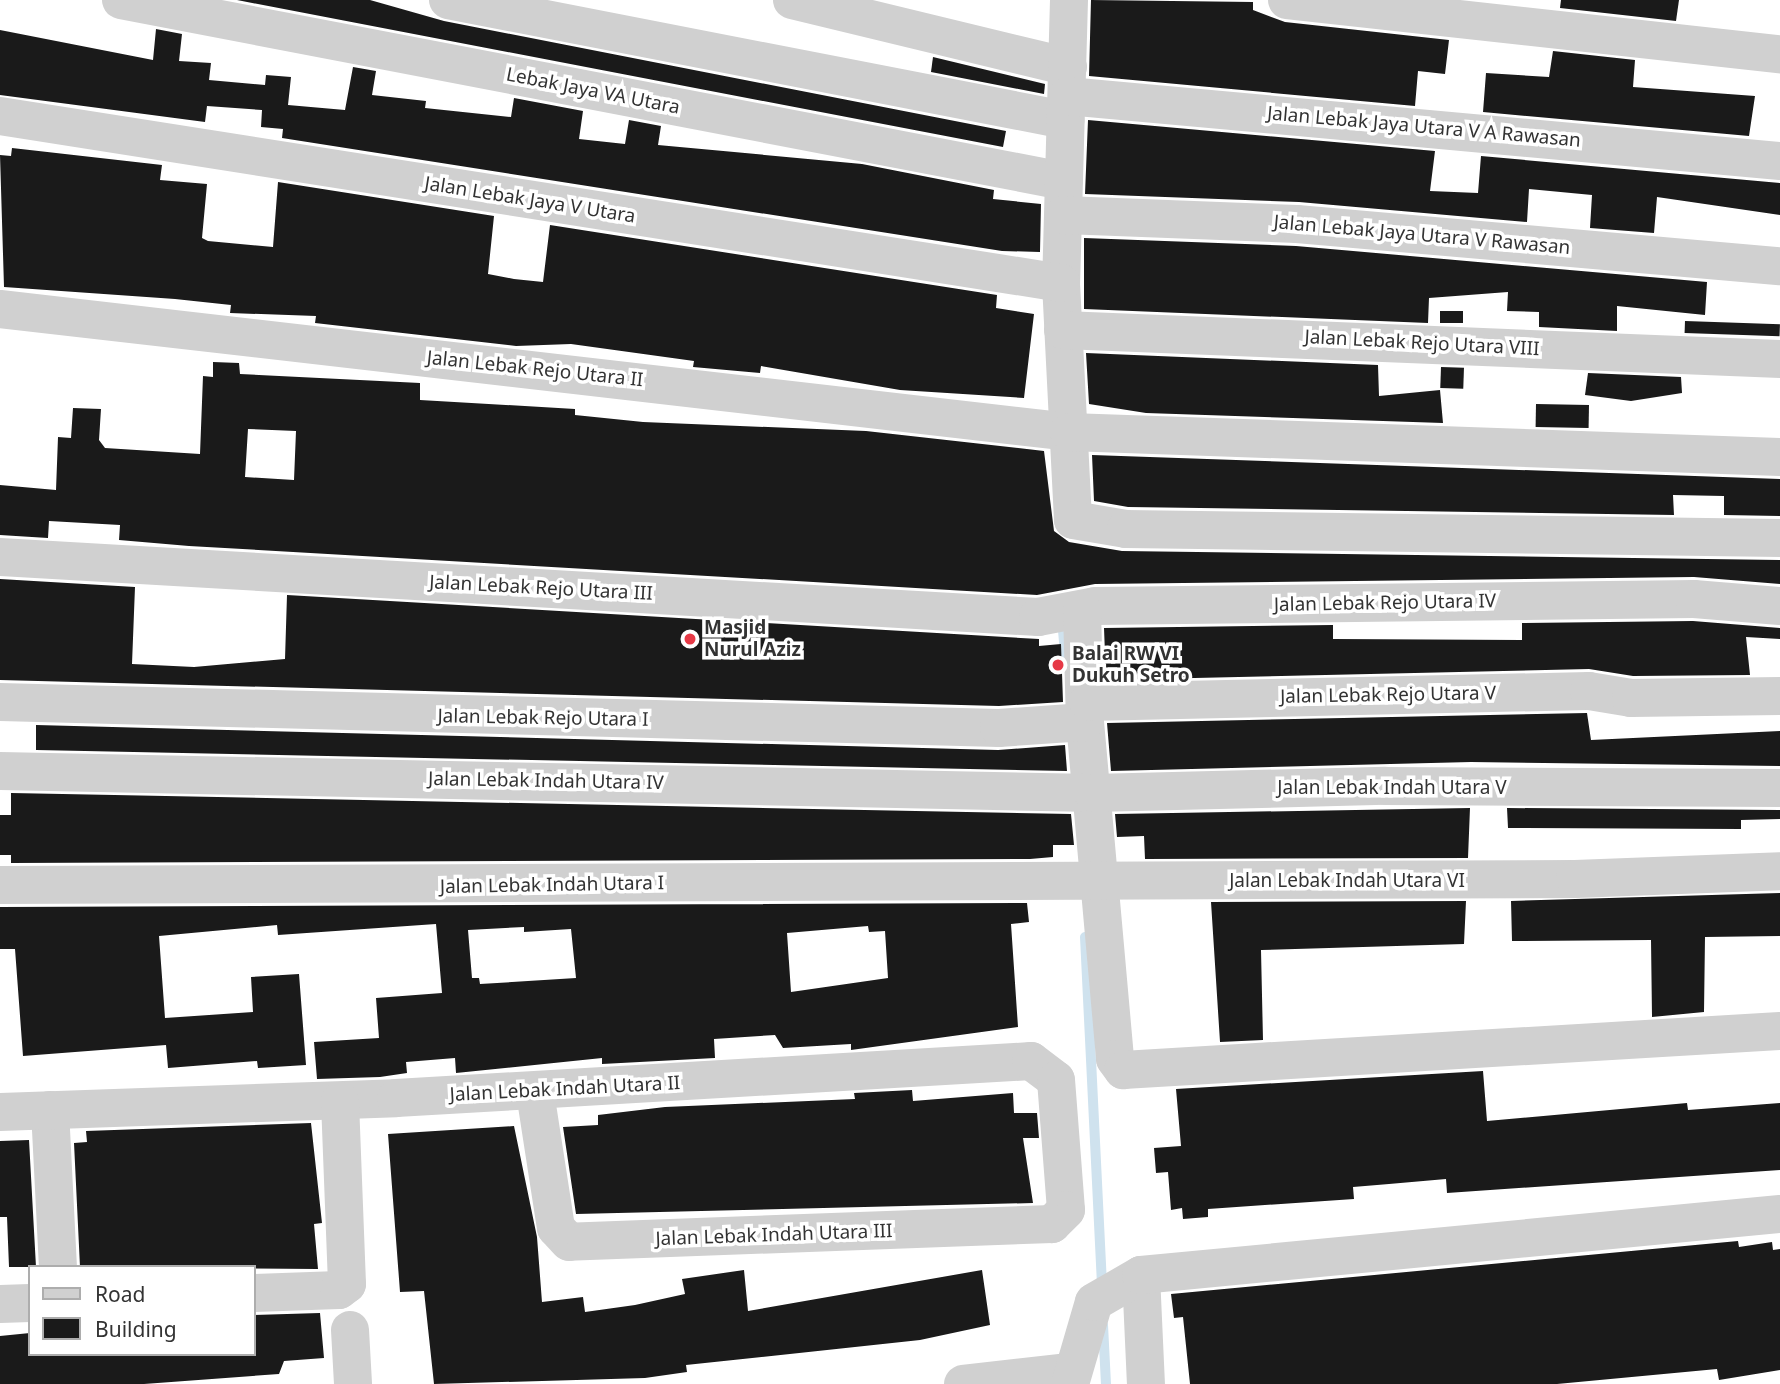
<!DOCTYPE html>
<style>
body{margin:0}
#map{position:relative;width:1780px;height:1384px;overflow:hidden;background:#fff;font-family:"Noto Sans",sans-serif}
div>[style]{position:absolute}
[style*='--x']{left:calc(var(--x)*1px);top:calc(var(--y)*1px);width:calc(var(--w)*1px);rotate:calc(var(--a)*1deg)}
.stream>*{height:10px;margin:-5px;padding:0 5px;transform-origin:5px;border-radius:5px;background:#cfe2ee}
.building>*{inset:0;background:#1a1a1a;transform-origin:0 0}
.minor>*{height:38px;margin:-19px;padding:0 19px;transform-origin:19px;border-radius:19px;background:#d0d0d0}
.dots>*{width:19px;height:19px;translate:-50% -50%;box-sizing:border-box;border:4px solid #fff;border-radius:50%}
span{translate:-50% -50%;white-space:nowrap;text-align:center;line-height:1.15;-webkit-text-stroke:7px #fff;paint-order:stroke}
.street-label{font-size:19px;color:#333}
.poi-label{font-size:19px;color:#333;font-weight:700}
.left{translate:0 -50%;text-align:left}
.legend{position:absolute;left:28px;top:1265px;width:228px;height:91px;box-sizing:border-box;background:#fff;border:2px solid #adadad;margin:0;padding:9px 12px;list-style:none;font-size:21px;color:#333}
.legend li{display:flex;align-items:center;gap:14px;height:35px}
.legend b{width:35px;border:2px solid #adadad}
</style>
<div id="map">
<div class="stream">
<i style="--x:1062;--y:619;--w:34;--a:85"></i>
<i style="--x:1085;--y:937;--w:352;--a:87.2"></i>
<i style="--x:1103;--y:1325;--w:59;--a:87.1"></i>
</div>
<div class="building">
<i style="clip-path:polygon(237px 0,370px 0,444px 21px,1006px 131px,1003px 147px)"></i>
<i style="clip-path:polygon(1091px 0,1253px 2px,1253px 10px,1285px 22px,1449px 40px,1445px 74px,1418px 71px,1415px 106px,1089px 76px)"></i>
<i style="clip-path:polygon(1561px 0,1679px 0,1676px 21px,1560px 8px)"></i>
<i style="clip-path:polygon(156px 29px,182px 34px,179px 61px,211px 63px,209px 80px,265px 85px,266px 75px,291px 77px,288px 105px,345px 110px,353px 67px,376px 71px,372px 95px,426px 101px,425px 108px,511px 117px,514px 98px,583px 111px,579px 139px,625px 144px,629px 120px,661px 126px,658px 145px,862px 164px,994px 190px,993px 199px,1041px 204px,1040px 252px,1002px 251px,282px 138px,283px 129px,261px 127px,262px 110px,207px 106px,205px 122px,0 95px,0 30px,153px 60px)"></i>
<i style="clip-path:polygon(1553px 51px,1635px 60px,1633px 87px,1755px 96px,1749px 136px,1483px 112px,1486px 73px,1549px 77px)"></i>
<i style="clip-path:polygon(933px 57px,1045px 84px,1044px 94px,931px 72px)"></i>
<i style="clip-path:polygon(1088px 120px,1435px 151px,1430px 191px,1478px 193px,1481px 156px,1780px 183px,1780px 215px,1657px 197px,1654px 233px,1590px 228px,1592px 195px,1529px 189px,1527px 222px,1299px 202px,1085px 194px)"></i>
<i style="clip-path:polygon(12px 148px,162px 165px,160px 180px,207px 184px,202px 238px,208px 241px,273px 247px,278px 182px,494px 216px,488px 274px,514px 279px,543px 282px,550px 225px,997px 295px,996px 308px,1034px 314px,1024px 398px,900px 390px,761px 366px,760px 373px,693px 367px,694px 361px,571px 344px,516px 346px,315px 323px,316px 316px,230px 313px,231px 305px,175px 299px,4px 287px,0 155px,11px 156px)"></i>
<i style="clip-path:polygon(1084px 238px,1296px 246px,1707px 282px,1705px 315px,1617px 306px,1617px 331px,1539px 327px,1539px 312px,1507px 311px,1508px 292px,1429px 298px,1428px 323px,1084px 309px)"></i>
<i style="left:1440px;top:311px;width:23px;height:12px"></i>
<i style="left:1685px;top:321px;width:95px;height:12px;rotate:2deg"></i>
<i style="clip-path:polygon(1086px 353px,1378px 365px,1379px 396px,1440px 390px,1443px 423px,1146px 413px,1089px 404px)"></i>
<i style="clip-path:polygon(evenodd,213px 362px,239px 363px,240px 374px,420px 383px,420px 400px,575px 409px,575px 415px,643px 422px,866px 431px,1044px 451px,1054px 531px,1069px 542px,1122px 551px,1780px 560px,1780px 584px,1694px 577px,1095px 584px,1037px 595px,189px 546px,119px 540px,120px 525px,49px 521px,48px 538px,0 535px,0 485px,56px 490px,58px 437px,71px 438px,73px 408px,101px 409px,99px 440px,105px 448px,200px 454px,203px 376px,213px 377px,213px 362px,248px 429px,296px 431px,294px 480px,245px 477px,248px 429px)"></i>
<i style="left:1441px;top:367px;width:23px;height:21px;rotate:2deg"></i>
<i style="clip-path:polygon(1588px 373px,1681px 377px,1682px 393px,1631px 401px,1585px 395px)"></i>
<i style="left:1536px;top:404px;width:53px;height:23px;rotate:1deg"></i>
<i style="clip-path:polygon(1092px 455px,1780px 479px,1780px 516px,1724px 515px,1724px 496px,1673px 495px,1674px 515px,1128px 507px,1094px 501px)"></i>
<i style="clip-path:polygon(0 579px,135px 587px,132px 664px,194px 667px,285px 659px,287px 595px,1039px 639px,1039px 646px,1061px 644px,1063px 702px,999px 706px,0 680px)"></i>
<i style="clip-path:polygon(1693px 621px,1780px 628px,1780px 639px,1746px 637px,1750px 675px,1633px 676px,1589px 669px,1106px 680px,1104px 628px,1333px 625px,1333px 639px,1522px 640px,1522px 623px)"></i>
<i style="clip-path:polygon(1587px 713px,1591px 740px,1780px 731px,1780px 766px,1471px 762px,1111px 771px,1107px 723px)"></i>
<i style="clip-path:polygon(36px 725px,998px 750px,1065px 745px,1067px 771px,36px 750px)"></i>
<i style="clip-path:polygon(11px 793px,1071px 814px,1074px 845px,1053px 845px,1053px 857px,1030px 859px,11px 863px,11px 855px,0 855px,0 815px,11px 815px)"></i>
<i style="clip-path:polygon(1470px 808px,1468px 858px,1145px 859px,1144px 836px,1117px 837px,1115px 814px)"></i>
<i style="clip-path:polygon(1507px 808px,1780px 810px,1780px 819px,1741px 820px,1741px 829px,1508px 828px)"></i>
<i style="clip-path:polygon(1780px 893px,1780px 936px,1705px 937px,1704px 1012px,1652px 1017px,1651px 940px,1512px 941px,1511px 901px)"></i>
<i style="clip-path:polygon(1466px 901px,1464px 944px,1261px 950px,1263px 1040px,1220px 1042px,1211px 902px)"></i>
<i style="clip-path:polygon(evenodd,1027px 903px,1029px 922px,1011px 924px,1018px 1027px,851px 1050px,851px 1044px,783px 1048px,775px 1035px,714px 1039px,715px 1058px,602px 1064px,602px 1058px,456px 1073px,455px 1058px,406px 1062px,407px 1073px,380px 1077px,317px 1079px,314px 1042px,379px 1038px,376px 998px,442px 993px,436px 924px,278px 935px,277px 925px,159px 936px,165px 1018px,253px 1012px,251px 977px,299px 974px,306px 1065px,258px 1068px,257px 1061px,168px 1068px,166px 1045px,23px 1056px,15px 949px,0 949px,0 907px,1027px 903px,868px 926px,869px 932px,885px 931px,888px 978px,791px 992px,787px 933px,868px 926px,1027px 903px,524px 927px,524px 932px,571px 929px,576px 978px,480px 984px,479px 978px,472px 978px,468px 930px,524px 927px)"></i>
<i style="clip-path:polygon(1483px 1071px,1487px 1121px,1687px 1103px,1688px 1110px,1780px 1103px,1780px 1170px,1447px 1193px,1446px 1179px,1389px 1184px,1353px 1187px,1354px 1199px,1208px 1209px,1208px 1217px,1183px 1219px,1182px 1208px,1171px 1210px,1168px 1172px,1156px 1173px,1154px 1148px,1181px 1146px,1176px 1089px)"></i>
<i style="clip-path:polygon(912px 1090px,913px 1101px,1013px 1093px,1014px 1113px,1037px 1113px,1039px 1138px,1023px 1138px,1033px 1203px,576px 1214px,563px 1127px,598px 1125px,598px 1115px,665px 1107px,855px 1099px,854px 1093px)"></i>
<i style="clip-path:polygon(311px 1123px,322px 1223px,314px 1224px,318px 1269px,80px 1267px,74px 1143px,87px 1142px,86px 1131px)"></i>
<i style="clip-path:polygon(514px 1126px,537px 1237px,542px 1302px,583px 1297px,585px 1312px,635px 1305px,685px 1294px,682px 1279px,744px 1270px,748px 1311px,982px 1270px,990px 1325px,920px 1340px,686px 1365px,687px 1372px,645px 1378px,434px 1384px,424px 1291px,400px 1292px,388px 1134px)"></i>
<i style="clip-path:polygon(29px 1140px,36px 1267px,9px 1267px,7px 1217px,0 1217px,0 1141px)"></i>
<i style="clip-path:polygon(1738px 1241px,1739px 1247px,1772px 1242px,1773px 1250px,1780px 1249px,1780px 1370px,1719px 1380px,1717px 1369px,1557px 1384px,1190px 1384px,1183px 1317px,1174px 1318px,1171px 1294px)"></i>
<i style="clip-path:polygon(320px 1313px,324px 1358px,284px 1361px,279px 1374px,144px 1384px,0 1384px,0 1336px,30px 1333px,30px 1354px,254px 1354px,254px 1315px)"></i>
</div>
<div class="minor">
<i style="--x:121;--y:0;--w:960;--a:10.87"></i>
<i style="--x:448;--y:0;--w:629;--a:11.01"></i>
<i style="--x:792;--y:0;--w:284;--a:13.6"></i>
<i style="--x:1069;--y:0;--w:283;--a:91.6"></i>
<i style="--x:1061;--y:283;--w:237;--a:87.1"></i>
<i style="--x:1073;--y:520;--w:54;--a:9.6"></i>
<i style="--x:1126;--y:529;--w:654;--a:0.79"></i>
<i style="--x:1287;--y:0;--w:496;--a:6.3"></i>
<i style="--x:1067;--y:96;--w:716;--a:5.21"></i>
<i style="--x:0;--y:116;--w:1074;--a:8.94"></i>
<i style="--x:1064;--y:215;--w:233;--a:2.2"></i>
<i style="--x:1297;--y:224;--w:485;--a:5"></i>
<i style="--x:0;--y:309;--w:1076;--a:6.56"></i>
<i style="--x:1069;--y:432;--w:711;--a:2.01"></i>
<i style="--x:1063;--y:330;--w:718;--a:2.32"></i>
<i style="--x:0;--y:557;--w:1040;--a:3.31"></i>
<i style="--x:1038;--y:617;--w:58;--a:-10.9"></i>
<i style="--x:1095;--y:606;--w:599;--a:-0.67"></i>
<i style="--x:1694;--y:599;--w:86;--a:4.7"></i>
<i style="--x:1082;--y:610;--w:112;--a:88.5"></i>
<i style="--x:1085;--y:722;--w:338;--a:84.9"></i>
<i style="--x:1115;--y:1059;--w:14;--a:54"></i>
<i style="--x:1123;--y:1070;--w:658;--a:-3.4"></i>
<i style="--x:0;--y:702;--w:999;--a:1.49"></i>
<i style="--x:999;--y:728;--w:86;--a:-4"></i>
<i style="--x:1088;--y:702;--w:501;--a:-1.26"></i>
<i style="--x:1589;--y:691;--w:43;--a:9.5"></i>
<i style="--x:1631;--y:698;--w:149;--a:-0.8"></i>
<i style="--x:0;--y:771;--w:1093;--a:1.15"></i>
<i style="--x:1093;--y:793;--w:292;--a:-1.4"></i>
<i style="--x:1385;--y:786;--w:395;--a:0.3"></i>
<i style="--x:0;--y:885;--w:1575;--a:-0.22"></i>
<i style="--x:1575;--y:879;--w:205;--a:-2.2"></i>
<i style="--x:50;--y:1110;--w:157;--a:87.1"></i>
<i style="--x:0;--y:1112;--w:396;--a:-2"></i>
<i style="--x:396;--y:1098;--w:636;--a:-3.33"></i>
<i style="--x:1031;--y:1061;--w:31;--a:37"></i>
<i style="--x:1056;--y:1080;--w:130;--a:85.6"></i>
<i style="--x:1066;--y:1210;--w:20;--a:135"></i>
<i style="--x:1052;--y:1224;--w:483;--a:177.9"></i>
<i style="--x:569;--y:1242;--w:19;--a:-133"></i>
<i style="--x:556;--y:1228;--w:138;--a:-98.8"></i>
<i style="--x:1141;--y:1275;--w:109;--a:87.4"></i>
<i style="--x:254;--y:1293;--w:85;--a:-2"></i>
<i style="--x:339;--y:1290;--w:10;--a:-37"></i>
<i style="--x:347;--y:1284;--w:183;--a:-92.2"></i>
<i style="--x:0;--y:1304;--w:30;--a:-2"></i>
<i style="--x:350;--y:1330;--w:54;--a:86.8"></i>
<i style="--x:963;--y:1384;--w:107;--a:-6.5"></i>
<i style="--x:1070;--y:1384;--w:85;--a:-73.7"></i>
<i style="--x:1094;--y:1302;--w:54;--a:-29.9"></i>
<i style="--x:1141;--y:1275;--w:642;--a:-5.45"></i>
</div>
<div class="dots">
<i style="left:690px;top:639px;background:#e63946"></i>
<i style="left:1058px;top:665px;background:#e63946"></i>
</div>
<div class="street-label">
<span style="left:593px;top:91px;rotate:11deg">Lebak Jaya VA Utara</span>
<span style="left:1424px;top:127px;rotate:5deg">Jalan Lebak Jaya Utara V A Rawasan</span>
<span style="left:530px;top:200px;rotate:9deg">Jalan Lebak Jaya V Utara</span>
<span style="left:1422px;top:235px;rotate:5deg">Jalan Lebak Jaya Utara V Rawasan</span>
<span style="left:1422px;top:343px;rotate:3deg">Jalan Lebak Rejo Utara VIII</span>
<span style="left:535px;top:369px;rotate:6deg">Jalan Lebak Rejo Utara II</span>
<span style="left:541px;top:588px;rotate:3deg">Jalan Lebak Rejo Utara III</span>
<span style="left:1385px;top:603px;rotate:-1deg">Jalan Lebak Rejo Utara IV</span>
<span style="left:1388px;top:695px;rotate:-1deg">Jalan Lebak Rejo Utara V</span>
<span style="left:543px;top:718px;rotate:1deg">Jalan Lebak Rejo Utara I</span>
<span style="left:546px;top:781px;rotate:1deg">Jalan Lebak Indah Utara IV</span>
<span style="left:1392px;top:788px">Jalan Lebak Indah Utara V</span>
<span style="left:1347px;top:881px">Jalan Lebak Indah Utara VI</span>
<span style="left:552px;top:885px;rotate:-1deg">Jalan Lebak Indah Utara I</span>
<span style="left:565px;top:1089px;rotate:-3deg">Jalan Lebak Indah Utara II</span>
<span style="left:774px;top:1235px;rotate:-2deg">Jalan Lebak Indah Utara III</span>
</div>
<div class="poi-label">
<span class="left" style="left:704px;top:639px">Masjid<br>Nurul Aziz</span>
<span class="left" style="left:1072px;top:665px">Balai RW VI<br>Dukuh Setro</span>
</div>
<ul class="legend">
<li><b style="height:9px;background:#d0d0d0"></b>Road</li>
<li><b style="height:19px;background:#1a1a1a"></b>Building</li>
</ul>
</div>
